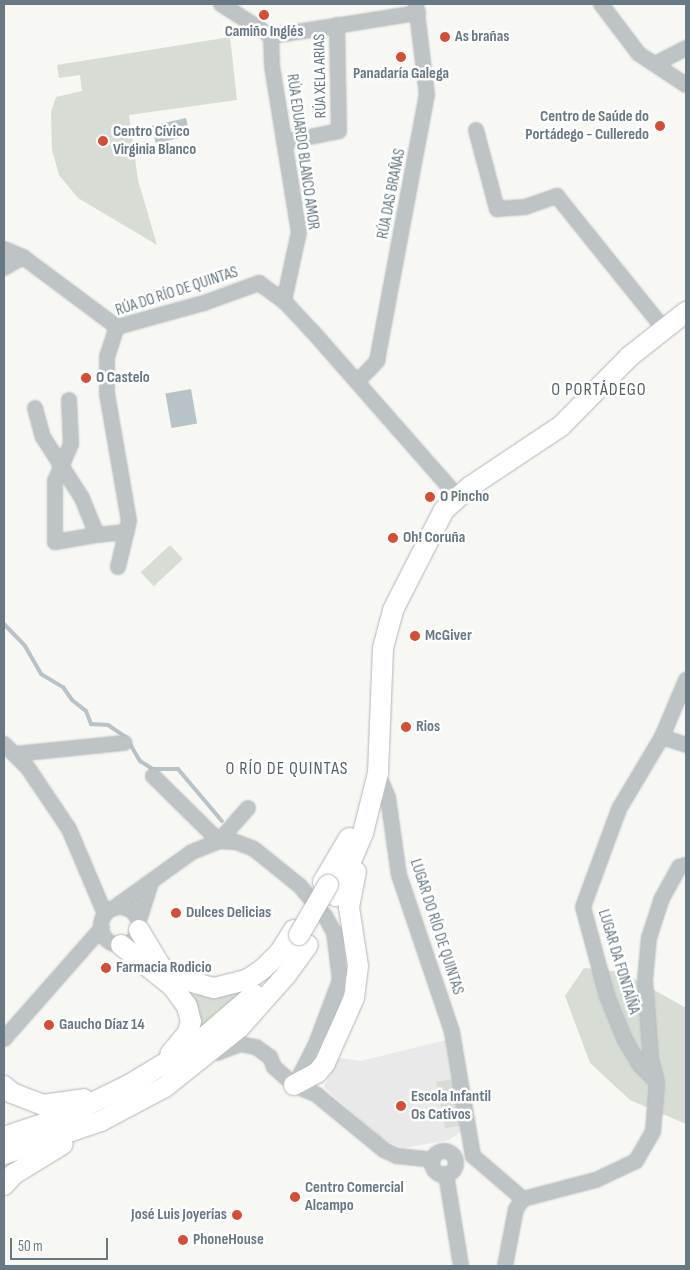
<!DOCTYPE html>
<meta charset="utf-8">
<style>
body{margin:0}
#map{position:relative;width:690px;height:1270px;overflow:hidden;background:#f7f7f4;font-family:"Sofia Sans Condensed",sans-serif}
div>[style]{position:absolute}
[style*='--x']{left:calc(var(--x)*1px);top:calc(var(--y)*1px);width:calc(var(--w)*1px);rotate:calc(var(--a)*1deg)}
.built>*{inset:0;background:#e8e9e8}
.green>*{inset:0;background:#d7dcd4;transform-origin:0 0}
.water>*{inset:0;background:#b7c3c6;transform-origin:0 0}
.stream>*{height:4px;margin:-2px;padding:0 2px;transform-origin:2px;border-radius:2px;background:#b7c3c6}
.roads{filter:drop-shadow(0 0 1px #b2b6b9) drop-shadow(0 0 1px #b2b6b9)}
.minor>*{height:14px;margin:-7px;padding:0 7px;transform-origin:7px;border-radius:7px;background:#bec3c6}
.minor>.ring{margin:-7px;padding:0;box-sizing:content-box;background:none;border:14px solid #bec3c6;border-radius:50%}
.highway>*{height:20px;margin:-10px;padding:0 10px;transform-origin:10px;border-radius:10px;background:#fff}
.bridges{filter:drop-shadow(0 0 1px #b2b6b9) drop-shadow(0 0 1px #b2b6b9)}
.highway-bridge>*{height:20px;margin:-10px;padding:0 10px;transform-origin:10px;border-radius:10px;background:#fff}
.dots>*{width:14px;height:14px;translate:-50% -50%;box-sizing:border-box;border:2px solid #fff;border-radius:50%}
span{translate:-50% -50%;white-space:nowrap;text-align:center;line-height:1.15;-webkit-text-stroke:5px #fff;paint-order:stroke}
.poi-label{font-size:16px;color:#687983;font-weight:700}
.left{translate:0 -50%;text-align:left}
.right{translate:-100% -50%;text-align:right}
.street-label{font-size:16px;color:#687983}
.neighbourhood-label{font-size:18px;color:#556269;letter-spacing:1px}
.frame{position:absolute;inset:0;border:5px solid #687983;pointer-events:none}
.scale{position:absolute;left:10px;top:1238px;width:98px;height:22px;box-sizing:border-box;border:2px solid #687983;border-top:0;padding-left:6px;font-size:15px;line-height:18px;white-space:nowrap;color:#687983;-webkit-text-stroke:4px #fff;paint-order:stroke}
</style>
<div id="map">
<div class="built">
<i style="clip-path:polygon(446px 1040px,463px 1130px,449px 1140px,403px 1148px,383px 1140px,324px 1087px,339px 1058px,361px 1061px)"></i>
</div>
<div class="green">
<i style="clip-path:polygon(230px 37px,237px 100px,129px 115px,138px 180px,157px 245px,78px 198px,59px 175px,52px 150px,51px 112px,56px 97px,82px 91px,80px 75px,59px 78px,57px 65px)"></i>
<i style="left:170px;top:545px;width:19px;height:40px;rotate:47deg"></i>
<i style="clip-path:polygon(584px 968px,622px 972px,686px 1008px,686px 1124px,630px 1100px,590px 1063px,565px 996px)"></i>
<i style="clip-path:polygon(247px 990px,198px 1032px,189px 994px,225px 995px)"></i>
<i style="left:453px;top:1079px;width:47px;height:17px;rotate:79deg"></i>
</div>
<div class="water">
<i style="left:186px;top:118px;width:18px;height:35px;rotate:77deg"></i>
<i style="left:191px;top:389px;width:35px;height:26px;rotate:80deg"></i>
</div>
<div class="stream">
<i style="--x:4;--y:624;--w:30;--a:46"></i>
<i style="--x:25;--y:646;--w:32;--a:60"></i>
<i style="--x:41;--y:674;--w:26;--a:31"></i>
<i style="--x:63;--y:687;--w:16;--a:55"></i>
<i style="--x:72;--y:700;--w:18;--a:38"></i>
<i style="--x:86;--y:711;--w:14;--a:69"></i>
<i style="--x:91;--y:724;--w:17;--a:3"></i>
<i style="--x:108;--y:725;--w:22;--a:34"></i>
<i style="--x:126;--y:737;--w:28;--a:60"></i>
<i style="--x:140;--y:761;--w:15;--a:32"></i>
<i style="--x:153;--y:769;--w:25;--a:0"></i>
<i style="--x:178;--y:769;--w:68;--a:49.8"></i>
</div>
<div class="roads">
<div class="minor">
<i style="--x:221;--y:4;--w:59;--a:32.6"></i>
<i style="--x:271;--y:36;--w:149;--a:-8.9"></i>
<i style="--x:601;--y:4;--w:63;--a:52.8"></i>
<i style="--x:639;--y:54;--w:56;--a:33.4"></i>
<i style="--x:271;--y:36;--w:30;--a:88"></i>
<i style="--x:272;--y:66;--w:168;--a:80.8"></i>
<i style="--x:299;--y:232;--w:71;--a:102.3"></i>
<i style="--x:655;--y:64;--w:35;--a:-27"></i>
<i style="--x:476;--y:130;--w:82;--a:75.1"></i>
<i style="--x:497;--y:209;--w:28;--a:-4"></i>
<i style="--x:525;--y:207;--w:34;--a:-19"></i>
<i style="--x:557;--y:196;--w:171;--a:51.2"></i>
<i style="--x:284;--y:142;--w:56;--a:-11.3"></i>
<i style="--x:339;--y:131;--w:106;--a:-91.1"></i>
<i style="--x:4;--y:249;--w:21;--a:23"></i>
<i style="--x:23;--y:257;--w:117;--a:36.7"></i>
<i style="--x:4;--y:268;--w:22;--a:-30"></i>
<i style="--x:358;--y:381;--w:28;--a:-46"></i>
<i style="--x:377;--y:361;--w:271;--a:-79.4"></i>
<i style="--x:427;--y:95;--w:92;--a:-96.9"></i>
<i style="--x:69;--y:400;--w:44;--a:87.4"></i>
<i style="--x:71;--y:444;--w:40;--a:113.4"></i>
<i style="--x:55;--y:481;--w:61;--a:90"></i>
<i style="--x:55;--y:542;--w:43;--a:-9.5"></i>
<i style="--x:35;--y:408;--w:30;--a:75"></i>
<i style="--x:43;--y:437;--w:72;--a:57.4"></i>
<i style="--x:82;--y:498;--w:40;--a:68"></i>
<i style="--x:97;--y:535;--w:30;--a:-6"></i>
<i style="--x:118;--y:567;--w:47;--a:-76.6"></i>
<i style="--x:129;--y:521;--w:130;--a:-99.8"></i>
<i style="--x:107;--y:393;--w:36;--a:-90"></i>
<i style="--x:107;--y:357;--w:32;--a:-72"></i>
<i style="--x:117;--y:327;--w:90;--a:-15.4"></i>
<i style="--x:204;--y:303;--w:59;--a:-20"></i>
<i style="--x:259;--y:283;--w:31;--a:36"></i>
<i style="--x:284;--y:301;--w:42;--a:46.9"></i>
<i style="--x:313;--y:332;--w:218;--a:48.7"></i>
<i style="--x:662;--y:737;--w:25;--a:18"></i>
<i style="--x:4;--y:744;--w:34;--a:45"></i>
<i style="--x:28;--y:768;--w:73;--a:56.1"></i>
<i style="--x:69;--y:829;--w:92;--a:67"></i>
<i style="--x:15;--y:754;--w:110;--a:-5.8"></i>
<i style="--x:378;--y:774;--w:26;--a:67"></i>
<i style="--x:388;--y:798;--w:78;--a:81.9"></i>
<i style="--x:399;--y:875;--w:166;--a:71.3"></i>
<i style="--x:452;--y:1032;--w:126;--a:80.4"></i>
<i style="--x:473;--y:1156;--w:66;--a:40.7"></i>
<i style="--x:523;--y:1199;--w:75;--a:-14.6"></i>
<i style="--x:596;--y:1180;--w:44;--a:-25.4"></i>
<i style="--x:636;--y:1161;--w:34;--a:-60"></i>
<i style="--x:653;--y:1132;--w:50;--a:-85.4"></i>
<i style="--x:657;--y:1082;--w:24;--a:-135"></i>
<i style="--x:640;--y:1065;--w:29;--a:-121"></i>
<i style="--x:625;--y:1040;--w:48;--a:-112.2"></i>
<i style="--x:607;--y:996;--w:92;--a:-105.1"></i>
<i style="--x:583;--y:907;--w:104;--a:-69.8"></i>
<i style="--x:619;--y:809;--w:84;--a:-59.2"></i>
<i style="--x:662;--y:737;--w:62;--a:-67.2"></i>
<i style="--x:153;--y:776;--w:93;--a:44.6"></i>
<i style="--x:219;--y:841;--w:44;--a:-48.7"></i>
<i class="ring" style="left:101px;top:907px;width:24px;height:24px"></i>
<i style="--x:114;--y:908;--w:96;--a:-35.7"></i>
<i style="--x:192;--y:852;--w:29;--a:-22"></i>
<i style="--x:219;--y:841;--w:17;--a:3"></i>
<i style="--x:236;--y:842;--w:19;--a:21"></i>
<i style="--x:254;--y:849;--w:59;--a:38.8"></i>
<i style="--x:300;--y:886;--w:39;--a:50"></i>
<i style="--x:325;--y:916;--w:18;--a:61"></i>
<i style="--x:334;--y:932;--w:48;--a:82.9"></i>
<i style="--x:340;--y:980;--w:68;--a:110.6"></i>
<i style="--x:316;--y:1044;--w:46;--a:117.1"></i>
<i style="--x:139;--y:920;--w:38;--a:-72"></i>
<i style="--x:4;--y:1039;--w:148;--a:-48.6"></i>
<i style="--x:217;--y:1053;--w:25;--a:-21"></i>
<i style="--x:240;--y:1044;--w:16;--a:11"></i>
<i style="--x:256;--y:1047;--w:17;--a:36"></i>
<i style="--x:270;--y:1057;--w:11;--a:68"></i>
<i style="--x:274;--y:1067;--w:27;--a:42"></i>
<i style="--x:294;--y:1085;--w:25;--a:23"></i>
<i style="--x:317;--y:1095;--w:87;--a:39.4"></i>
<i style="--x:384;--y:1150;--w:14;--a:25"></i>
<i style="--x:397;--y:1156;--w:36;--a:6"></i>
<i style="--x:657;--y:1082;--w:23;--a:-105"></i>
<i style="--x:651;--y:1060;--w:80;--a:-94.3"></i>
<i style="--x:645;--y:980;--w:42;--a:-84.6"></i>
<i style="--x:649;--y:938;--w:40;--a:-72"></i>
<i style="--x:661;--y:900;--w:38;--a:-61"></i>
<i style="--x:679;--y:867;--w:7;--a:-16"></i>
<i class="ring" style="left:432px;top:1151px;width:10px;height:10px"></i>
<i style="--x:446;--y:1174;--w:93;--a:80.7"></i>
<i style="--x:505;--y:1266;--w:58;--a:-79.1"></i>
<i style="--x:516;--y:1209;--w:12;--a:-55"></i>
</div>
<div class="highway">
<i style="--x:323;--y:882;--w:51;--a:-59.4"></i>
<i style="--x:336;--y:896;--w:69;--a:-66.8"></i>
<i style="--x:363;--y:833;--w:62;--a:-76"></i>
<i style="--x:378;--y:773;--w:125;--a:-87.7"></i>
<i style="--x:383;--y:648;--w:39;--a:-75"></i>
<i style="--x:393;--y:610;--w:112;--a:-63"></i>
<i style="--x:444;--y:510;--w:36;--a:-42"></i>
<i style="--x:471;--y:486;--w:108;--a:-33.7"></i>
<i style="--x:561;--y:426;--w:97;--a:-45.4"></i>
<i style="--x:629;--y:357;--w:73;--a:-38.3"></i>
<i style="--x:139;--y:930;--w:43;--a:59.3"></i>
<i style="--x:161;--y:967;--w:20;--a:33"></i>
<i style="--x:178;--y:978;--w:37;--a:16"></i>
<i style="--x:214;--y:988;--w:34;--a:-14"></i>
<i style="--x:247;--y:980;--w:19;--a:-35"></i>
<i style="--x:263;--y:969;--w:24;--a:-45"></i>
<i style="--x:280;--y:952;--w:26;--a:-58"></i>
<i style="--x:121;--y:945;--w:67;--a:38.9"></i>
<i style="--x:173;--y:987;--w:24;--a:54"></i>
<i style="--x:187;--y:1006;--w:16;--a:76"></i>
<i style="--x:191;--y:1022;--w:13;--a:108"></i>
<i style="--x:187;--y:1034;--w:26;--a:130"></i>
<i style="--x:294;--y:1085;--w:26;--a:-28"></i>
<i style="--x:317;--y:1073;--w:13;--a:-51"></i>
<i style="--x:325;--y:1063;--w:71;--a:-66"></i>
<i style="--x:354;--y:998;--w:32;--a:-83"></i>
<i style="--x:358;--y:966;--w:60;--a:-98.7"></i>
<i style="--x:349;--y:907;--w:36;--a:-79"></i>
<i style="--x:4;--y:1086;--w:11;--a:41"></i>
<i style="--x:12;--y:1093;--w:33;--a:21"></i>
<i style="--x:43;--y:1105;--w:41;--a:-8.3"></i>
<i style="--x:4;--y:1137;--w:60;--a:-18.4"></i>
<i style="--x:61;--y:1118;--w:73;--a:-25.9"></i>
<i style="--x:127;--y:1086;--w:79;--a:-31.1"></i>
<i style="--x:195;--y:1045;--w:78;--a:-40.8"></i>
<i style="--x:4;--y:1154;--w:102;--a:-18.8"></i>
<i style="--x:101;--y:1121;--w:72;--a:-28"></i>
<i style="--x:165;--y:1087;--w:95;--a:-38.6"></i>
<i style="--x:239;--y:1028;--w:71;--a:-48.4"></i>
<i style="--x:286;--y:975;--w:37;--a:-54"></i>
<i style="--x:4;--y:1185;--w:15;--a:-48"></i>
<i style="--x:14;--y:1174;--w:57;--a:-31.5"></i>
</div>
</div>
<div class="bridges">
<div class="highway-bridge">
<i style="--x:299;--y:935;--w:58;--a:-59.9"></i>
</div>
</div>
<div class="dots">
<i style="left:264px;top:15px;background:#d74d34"></i>
<i style="left:445px;top:37px;background:#d74d34"></i>
<i style="left:401px;top:57px;background:#d74d34"></i>
<i style="left:660px;top:126px;background:#d74d34"></i>
<i style="left:103px;top:141px;background:#d74d34"></i>
<i style="left:86px;top:378px;background:#d74d34"></i>
<i style="left:430px;top:497px;background:#d74d34"></i>
<i style="left:393px;top:538px;background:#d74d34"></i>
<i style="left:415px;top:636px;background:#d74d34"></i>
<i style="left:406px;top:727px;background:#d74d34"></i>
<i style="left:176px;top:913px;background:#d74d34"></i>
<i style="left:106px;top:968px;background:#d74d34"></i>
<i style="left:49px;top:1025px;background:#d74d34"></i>
<i style="left:401px;top:1106px;background:#d74d34"></i>
<i style="left:295px;top:1197px;background:#d74d34"></i>
<i style="left:237px;top:1215px;background:#d74d34"></i>
<i style="left:183px;top:1240px;background:#d74d34"></i>
</div>
<div class="poi-label">
<span style="left:264px;top:32px">Camiño Inglés</span>
<span class="left" style="left:455px;top:37px">As brañas</span>
<span style="left:401px;top:74px">Panadaría Galega</span>
<span class="right" style="left:649px;top:126px">Centro de Saúde do<br>Portádego - Culleredo</span>
<span class="left" style="left:113px;top:141px">Centro Cívico<br>Virginia Blanco</span>
<span class="left" style="left:96px;top:378px">O Castelo</span>
<span class="left" style="left:440px;top:497px">O Pincho</span>
<span class="left" style="left:403px;top:538px">Oh! Coruña</span>
<span class="left" style="left:425px;top:636px">McGiver</span>
<span class="left" style="left:416px;top:727px">Rios</span>
<span class="left" style="left:186px;top:913px">Dulces Delicias</span>
<span class="left" style="left:116px;top:968px">Farmacia Rodicio</span>
<span class="left" style="left:59px;top:1025px">Gaucho Díaz 14</span>
<span class="left" style="left:411px;top:1106px">Escola Infantil<br>Os Cativos</span>
<span class="left" style="left:305px;top:1197px">Centro Comercial<br>Alcampo</span>
<span class="right" style="left:227px;top:1215px">José Luis Joyerías</span>
<span class="left" style="left:193px;top:1240px">PhoneHouse</span>
</div>
<div class="street-label">
<span style="left:321px;top:76px;rotate:-91deg">RÚA XELA ARIAS</span>
<span style="left:302px;top:152px;rotate:82deg">RÚA EDUARDO BLANCO AMOR</span>
<span style="left:392px;top:194px;rotate:-79deg">RÚA DAS BRAÑAS</span>
<span style="left:177px;top:292px;rotate:-18deg">RÚA DO RÍO DE QUINTAS</span>
<span style="left:436px;top:927px;rotate:72deg">LUGAR DO RÍO DE QUINTAS</span>
<span style="left:618px;top:962px;rotate:73deg">LUGAR DA FONTAÍÑA</span>
</div>
<div class="neighbourhood-label">
<span style="left:599px;top:390px">O PORTÁDEGO</span>
<span style="left:287px;top:769px">O RÍO DE QUINTAS</span>
</div>
<div class="frame"></div>
<div class="scale">50 m</div>
</div>
